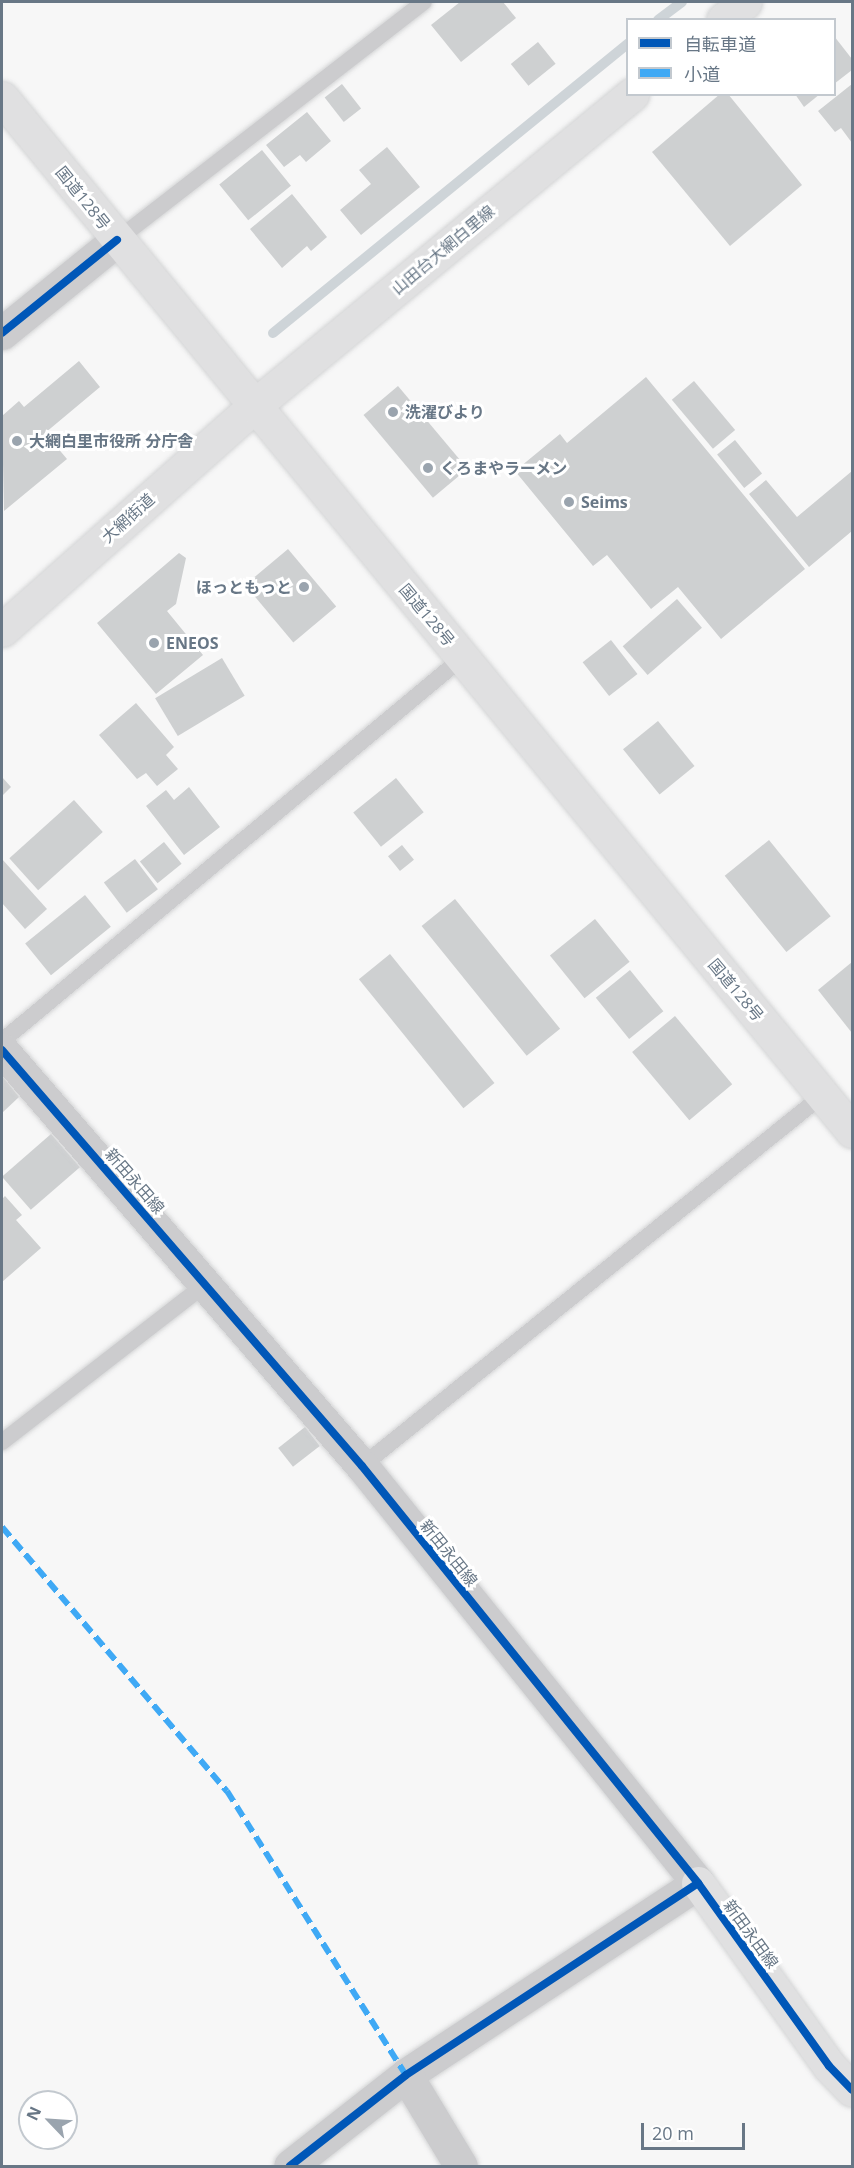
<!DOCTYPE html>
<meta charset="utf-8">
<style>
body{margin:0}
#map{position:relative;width:854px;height:2168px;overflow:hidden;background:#f7f7f7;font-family:"Open Sans","Noto Sans JP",sans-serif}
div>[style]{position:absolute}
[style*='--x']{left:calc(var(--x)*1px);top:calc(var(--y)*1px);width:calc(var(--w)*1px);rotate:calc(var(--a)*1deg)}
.stream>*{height:10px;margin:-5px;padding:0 5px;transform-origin:5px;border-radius:5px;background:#ced4d8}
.building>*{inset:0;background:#ced0d1;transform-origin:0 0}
.roads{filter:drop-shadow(0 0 2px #d3d4d5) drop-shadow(0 0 2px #d3d4d5)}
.lane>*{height:16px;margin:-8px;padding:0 8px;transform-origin:8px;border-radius:8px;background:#ccccce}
.street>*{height:33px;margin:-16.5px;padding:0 16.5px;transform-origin:16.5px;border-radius:16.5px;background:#ccccce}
.secondary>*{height:33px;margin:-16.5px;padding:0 16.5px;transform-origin:16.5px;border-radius:16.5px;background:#e0e0e1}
.primary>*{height:33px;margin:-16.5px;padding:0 16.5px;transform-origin:16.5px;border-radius:16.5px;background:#e0e0e1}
.highway>*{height:33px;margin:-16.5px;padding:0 16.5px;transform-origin:16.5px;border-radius:16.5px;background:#e0e0e1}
.quiet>*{height:6px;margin-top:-3px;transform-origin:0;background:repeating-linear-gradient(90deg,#3fa9f5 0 12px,transparent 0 18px)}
.cycleway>*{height:8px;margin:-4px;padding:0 4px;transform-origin:4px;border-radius:4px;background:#0057b8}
.dots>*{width:16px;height:16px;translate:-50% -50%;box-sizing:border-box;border:3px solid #fff;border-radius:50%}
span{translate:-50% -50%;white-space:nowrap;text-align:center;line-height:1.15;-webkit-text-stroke:6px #fff;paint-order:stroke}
.street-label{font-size:16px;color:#687786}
.poi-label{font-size:16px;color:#687786;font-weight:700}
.left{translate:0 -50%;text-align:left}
.right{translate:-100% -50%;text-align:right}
.frame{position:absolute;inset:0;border:3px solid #687786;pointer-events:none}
.legend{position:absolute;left:626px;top:18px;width:210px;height:78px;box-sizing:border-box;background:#fff;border:2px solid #c3c9cf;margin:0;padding:8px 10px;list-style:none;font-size:18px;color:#687786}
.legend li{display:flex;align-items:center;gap:12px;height:30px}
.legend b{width:30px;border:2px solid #c3c9cf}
.north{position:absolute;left:18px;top:2090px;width:60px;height:60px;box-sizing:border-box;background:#fff;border:2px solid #c3c9cf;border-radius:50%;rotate:295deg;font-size:16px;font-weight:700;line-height:24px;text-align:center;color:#687786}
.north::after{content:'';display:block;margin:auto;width:21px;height:27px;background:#9aa4ae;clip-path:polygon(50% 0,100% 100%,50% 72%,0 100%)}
.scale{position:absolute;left:641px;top:2123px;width:104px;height:27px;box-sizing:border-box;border:3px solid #687786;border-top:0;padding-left:8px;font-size:18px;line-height:21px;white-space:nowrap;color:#687786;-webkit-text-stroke:4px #fff;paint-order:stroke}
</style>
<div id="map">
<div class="stream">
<i style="--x:658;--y:20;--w:30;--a:-37"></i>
<i style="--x:273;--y:333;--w:458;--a:-39.2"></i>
</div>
<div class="building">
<i style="clip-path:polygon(460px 2px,503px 2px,516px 18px,461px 62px,431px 25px)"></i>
<i style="clip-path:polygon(834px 36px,852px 59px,852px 70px,834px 84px)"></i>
<i style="left:538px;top:42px;width:28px;height:35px;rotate:51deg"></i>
<i style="left:342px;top:84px;width:31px;height:22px;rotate:52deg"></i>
<i style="clip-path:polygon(852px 84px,852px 143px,841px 128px,835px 132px,818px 111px)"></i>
<i style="clip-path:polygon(720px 94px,728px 94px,802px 185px,730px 246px,652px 152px)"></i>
<i style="clip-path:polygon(795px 94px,820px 94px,804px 107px)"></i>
<i style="clip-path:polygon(307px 112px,331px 141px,306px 162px,300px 155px,284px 167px,266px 145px)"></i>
<i style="clip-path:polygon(387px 147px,420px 187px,361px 235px,340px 210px,371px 184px,359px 170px)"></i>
<i style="left:262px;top:150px;width:46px;height:55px;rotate:51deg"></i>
<i style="clip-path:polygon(292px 194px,327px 237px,311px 251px,307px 246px,282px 268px,250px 229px)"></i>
<i style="clip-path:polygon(79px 361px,100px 387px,45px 433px,67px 459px,4px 511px,2px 416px,19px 401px,24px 407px)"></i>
<i style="clip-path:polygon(646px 377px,805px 569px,721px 639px,678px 587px,651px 609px,607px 555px,593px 566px,515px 471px,560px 434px,567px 443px)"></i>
<i style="left:694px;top:381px;width:64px;height:29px;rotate:50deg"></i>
<i style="left:398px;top:386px;width:108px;height:45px;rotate:50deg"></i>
<i style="left:735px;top:440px;width:43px;height:23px;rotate:51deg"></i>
<i style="clip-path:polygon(852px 471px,852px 531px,809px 567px,749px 494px,766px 480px,797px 517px)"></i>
<i style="left:288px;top:549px;width:75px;height:56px;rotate:50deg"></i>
<i style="clip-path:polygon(179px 553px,186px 558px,176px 604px,167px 611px,203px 655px,156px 694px,97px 623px)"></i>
<i style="left:677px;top:599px;width:38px;height:72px;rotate:49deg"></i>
<i style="left:611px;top:640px;width:43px;height:36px;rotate:52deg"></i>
<i style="left:222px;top:658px;width:44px;height:78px;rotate:59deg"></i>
<i style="clip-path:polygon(136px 703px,174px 747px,166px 755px,178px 769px,157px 786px,146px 773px,137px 779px,99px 735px)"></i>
<i style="left:658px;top:721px;width:58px;height:45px;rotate:51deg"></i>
<i style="clip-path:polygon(2px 777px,11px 787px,2px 796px)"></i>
<i style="left:396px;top:778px;width:44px;height:55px;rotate:51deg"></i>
<i style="clip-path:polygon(189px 787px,220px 827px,184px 855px,146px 806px,166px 790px,174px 800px)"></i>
<i style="left:74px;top:800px;width:43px;height:87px;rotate:48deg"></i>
<i style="left:769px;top:840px;width:98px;height:57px;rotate:51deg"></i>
<i style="left:164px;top:842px;width:28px;height:31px;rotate:51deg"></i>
<i style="left:402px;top:845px;width:19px;height:18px;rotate:51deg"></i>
<i style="clip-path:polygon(2px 859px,47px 909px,25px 929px,2px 903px)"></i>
<i style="left:135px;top:859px;width:38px;height:39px;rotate:53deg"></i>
<i style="left:85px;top:895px;width:41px;height:77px;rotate:51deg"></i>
<i style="left:455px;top:899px;width:167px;height:43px;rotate:51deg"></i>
<i style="left:595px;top:919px;width:55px;height:58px;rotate:51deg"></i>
<i style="left:390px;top:954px;width:166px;height:40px;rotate:51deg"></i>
<i style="clip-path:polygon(852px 962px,852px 1033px,818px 990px)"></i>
<i style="left:630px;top:970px;width:53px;height:44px;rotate:51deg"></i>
<i style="left:675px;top:1016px;width:89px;height:56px;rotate:50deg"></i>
<i style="clip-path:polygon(2px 1076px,19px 1097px,2px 1113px)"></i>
<i style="left:51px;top:1134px;width:44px;height:65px;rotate:49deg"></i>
<i style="clip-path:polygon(5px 1196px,22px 1215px,16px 1220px,41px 1248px,2px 1282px,2px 1199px)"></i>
<i style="left:305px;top:1427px;width:24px;height:34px;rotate:52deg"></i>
</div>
<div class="roads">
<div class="lane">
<i style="--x:117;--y:240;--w:388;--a:-37.8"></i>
<i style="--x:2;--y:1041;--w:599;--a:-39.78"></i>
<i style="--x:2;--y:1442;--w:259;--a:-37.8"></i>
<i style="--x:362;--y:1466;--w:592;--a:-38.83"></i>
</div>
<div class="street">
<i style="--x:2;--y:333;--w:148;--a:-39"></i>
<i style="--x:2;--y:1050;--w:550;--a:49.13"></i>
<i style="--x:362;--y:1466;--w:536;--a:51.14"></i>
<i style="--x:698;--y:1883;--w:349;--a:146.7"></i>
<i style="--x:406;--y:2075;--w:147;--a:141.9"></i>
<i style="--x:406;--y:2075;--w:106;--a:58.9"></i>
</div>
<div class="secondary">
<i style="--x:698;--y:1883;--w:225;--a:54.4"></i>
<i style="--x:829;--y:2066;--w:33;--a:46"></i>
</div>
<div class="primary">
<i style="--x:723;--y:20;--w:28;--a:-39"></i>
<i style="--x:2;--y:630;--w:337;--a:-41.6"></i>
<i style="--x:254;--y:406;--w:490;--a:-39.5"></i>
</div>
<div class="highway">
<i style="--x:2;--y:98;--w:1338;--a:50.55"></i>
</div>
</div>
<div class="quiet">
<i style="--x:2;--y:1527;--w:347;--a:49.6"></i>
<i style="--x:227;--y:1791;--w:336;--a:57.8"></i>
</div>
<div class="cycleway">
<i style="--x:2;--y:333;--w:148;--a:-39"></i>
<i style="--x:2;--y:1050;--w:550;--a:49.13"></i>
<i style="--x:362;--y:1466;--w:536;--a:51.14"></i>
<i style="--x:698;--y:1883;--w:225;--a:54.4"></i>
<i style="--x:829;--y:2066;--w:33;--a:46"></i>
<i style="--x:290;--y:2166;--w:147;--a:-38.1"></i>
<i style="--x:406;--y:2075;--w:349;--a:-33.3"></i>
</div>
<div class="dots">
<i style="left:393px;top:412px;background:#9aa4ae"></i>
<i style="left:17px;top:441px;background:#9aa4ae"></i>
<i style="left:428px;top:468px;background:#9aa4ae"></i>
<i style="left:569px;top:502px;background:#9aa4ae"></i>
<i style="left:304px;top:587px;background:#9aa4ae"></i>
<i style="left:154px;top:643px;background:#9aa4ae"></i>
</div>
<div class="street-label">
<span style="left:83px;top:198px;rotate:51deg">国道128号</span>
<span style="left:443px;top:250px;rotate:-40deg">山田台大網白里線</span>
<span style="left:128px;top:518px;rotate:-42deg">大網街道</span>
<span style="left:427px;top:615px;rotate:50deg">国道128号</span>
<span style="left:736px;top:990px;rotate:50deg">国道128号</span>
<span style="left:135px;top:1181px;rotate:49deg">新田永田線</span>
<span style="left:449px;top:1553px;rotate:51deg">新田永田線</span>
<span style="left:751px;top:1934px;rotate:54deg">新田永田線</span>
</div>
<div class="poi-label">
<span class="left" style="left:405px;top:412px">洗濯びより</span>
<span class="left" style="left:29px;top:441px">大網白里市役所 分庁舎</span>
<span class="left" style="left:440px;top:468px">くろまやラーメン</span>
<span class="left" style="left:581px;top:502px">Seims</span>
<span class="right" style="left:292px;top:587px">ほっともっと</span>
<span class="left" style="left:166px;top:643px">ENEOS</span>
</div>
<div class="frame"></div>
<ul class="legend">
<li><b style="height:8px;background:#0057b8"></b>自転車道</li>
<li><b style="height:8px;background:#3fa9f5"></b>小道</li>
</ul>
<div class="north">N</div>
<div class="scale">20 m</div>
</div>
